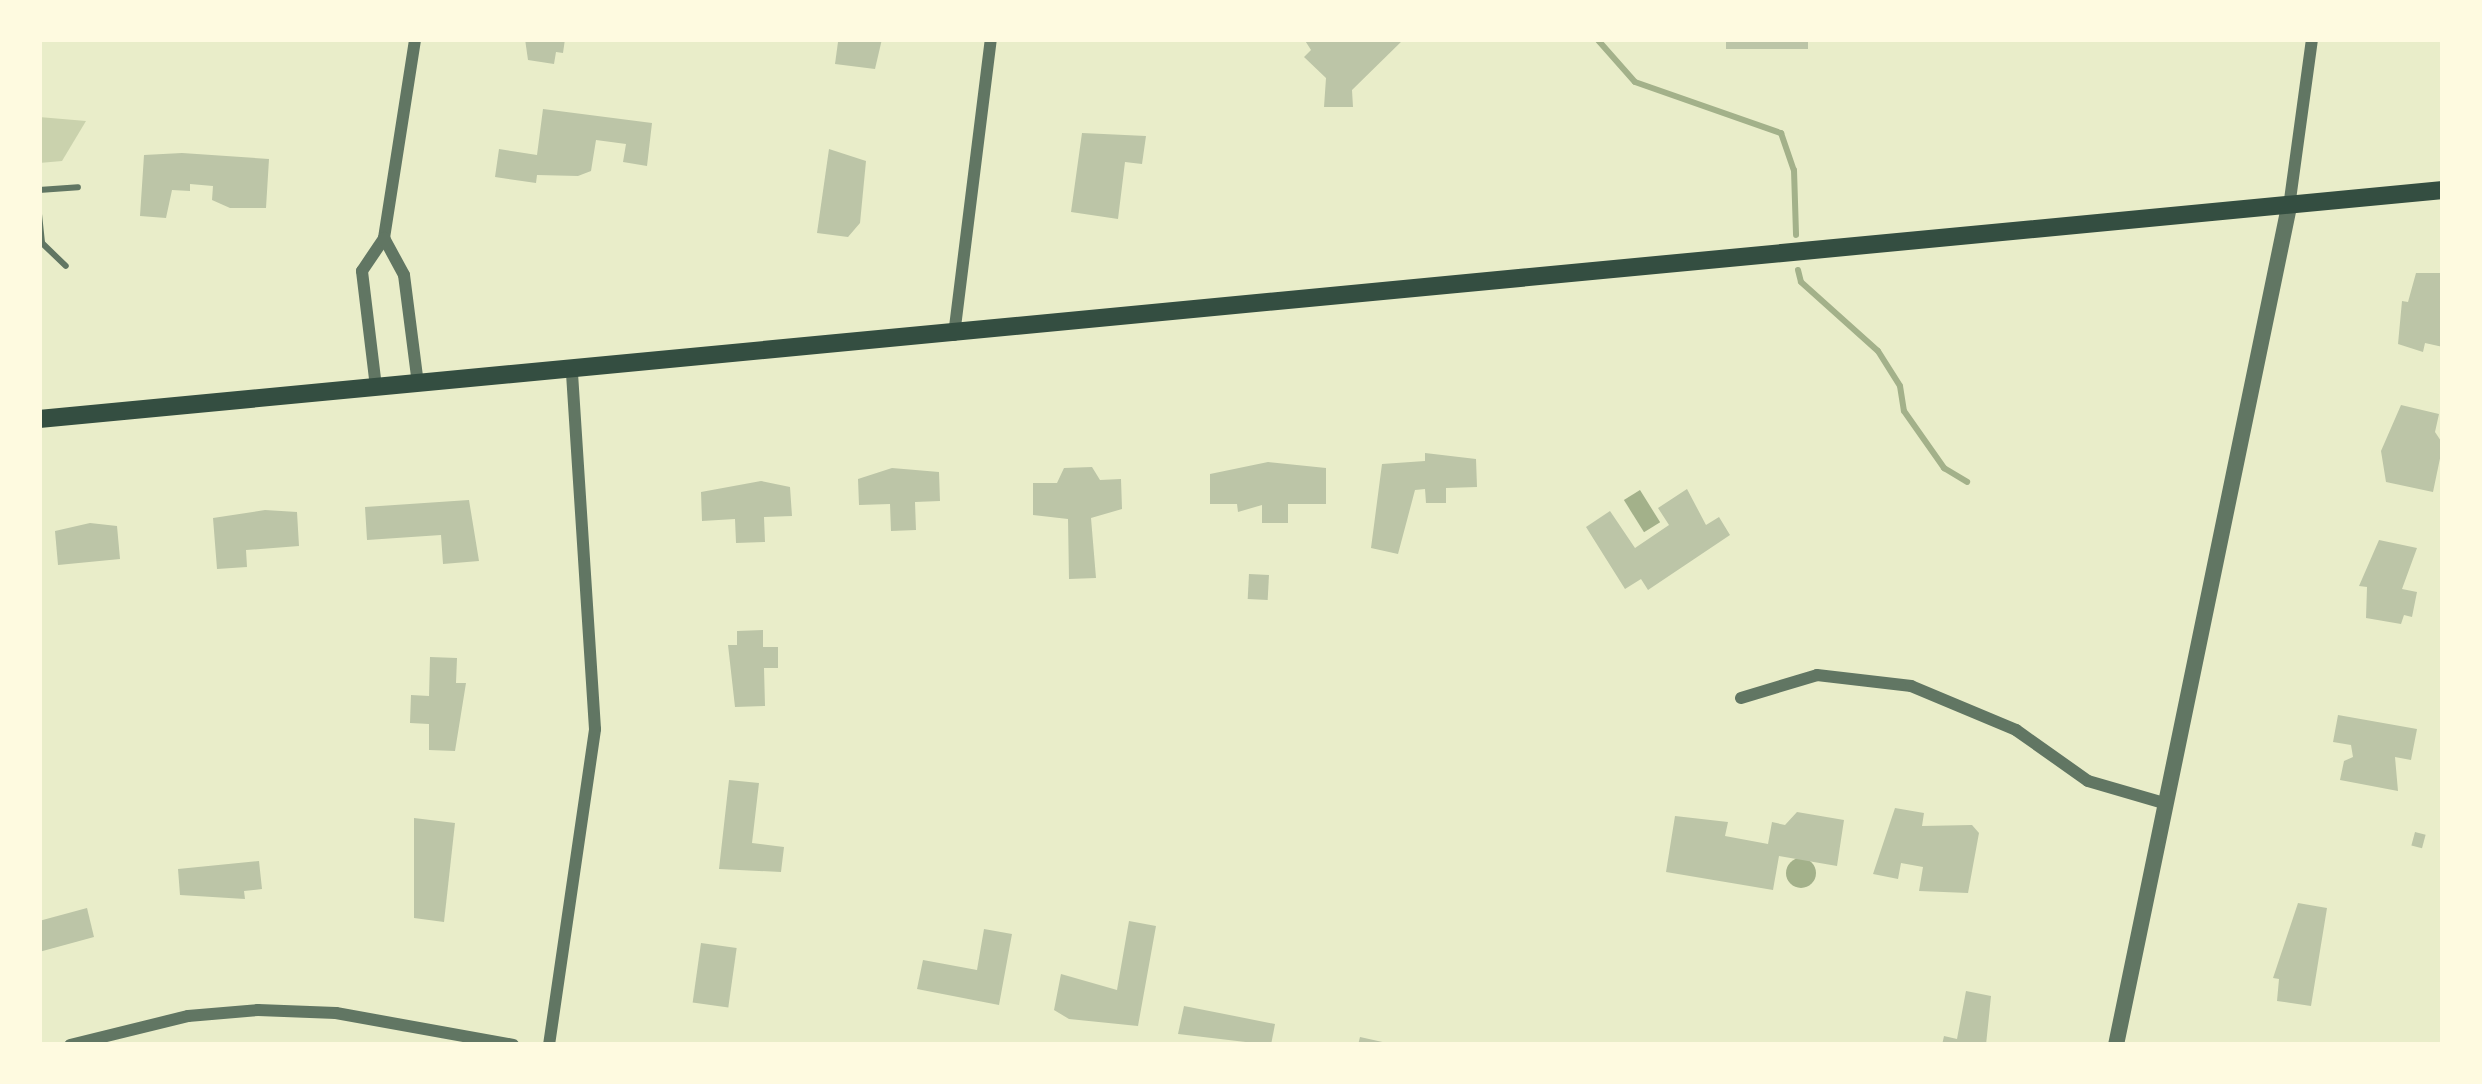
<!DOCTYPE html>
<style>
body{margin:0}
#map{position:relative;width:2482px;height:1084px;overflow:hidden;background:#e9edc9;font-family:"DM Sans",sans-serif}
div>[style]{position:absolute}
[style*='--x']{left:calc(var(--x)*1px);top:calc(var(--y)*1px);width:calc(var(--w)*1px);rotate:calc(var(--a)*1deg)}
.green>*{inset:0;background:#cad2ad}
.water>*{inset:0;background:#a3b18a;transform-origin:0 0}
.round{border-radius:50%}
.stream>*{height:6px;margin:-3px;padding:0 3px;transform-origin:3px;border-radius:3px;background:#a3b18a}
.building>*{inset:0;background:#bcc5a7;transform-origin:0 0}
.service>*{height:6px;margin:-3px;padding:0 3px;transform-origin:3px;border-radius:3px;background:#617663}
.minor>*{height:12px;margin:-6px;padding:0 6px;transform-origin:6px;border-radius:6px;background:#617663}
.tertiary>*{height:16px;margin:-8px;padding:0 8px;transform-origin:8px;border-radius:8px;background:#617663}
.secondary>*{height:18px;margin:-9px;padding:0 9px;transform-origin:9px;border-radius:9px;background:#344e41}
span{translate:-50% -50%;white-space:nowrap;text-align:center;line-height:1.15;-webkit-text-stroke:9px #fefae0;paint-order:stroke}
.frame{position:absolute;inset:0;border:42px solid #fefae0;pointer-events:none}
</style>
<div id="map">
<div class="green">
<i style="clip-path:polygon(39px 117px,86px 121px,62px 161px,39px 163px)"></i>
</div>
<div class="water">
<i style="left:1640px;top:490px;width:38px;height:19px;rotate:58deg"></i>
<i class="round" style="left:1786px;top:858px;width:30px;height:30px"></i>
</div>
<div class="stream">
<i style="--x:1597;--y:39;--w:57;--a:48.5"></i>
<i style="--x:1635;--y:82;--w:155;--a:19.3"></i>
<i style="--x:1781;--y:133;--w:39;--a:71"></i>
<i style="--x:1794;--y:170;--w:65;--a:88.2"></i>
<i style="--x:1798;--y:270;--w:12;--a:76"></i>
<i style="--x:1801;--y:282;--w:103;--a:41.9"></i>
<i style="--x:1878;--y:351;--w:41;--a:57.8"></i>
<i style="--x:1900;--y:386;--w:25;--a:81"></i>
<i style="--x:1904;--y:411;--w:70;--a:54.9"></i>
<i style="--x:1944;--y:468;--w:27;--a:31"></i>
</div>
<div class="building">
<i style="clip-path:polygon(525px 39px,565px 39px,563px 53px,556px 52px,554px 64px,528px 60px)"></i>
<i style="clip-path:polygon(856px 39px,882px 39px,875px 69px,835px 64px,838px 42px)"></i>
<i style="clip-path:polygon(1404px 39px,1352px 90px,1353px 107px,1324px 107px,1326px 78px,1304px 57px,1311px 50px,1304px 39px)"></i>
<i style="left:1726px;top:39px;width:82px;height:10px"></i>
<i style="clip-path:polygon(543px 109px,652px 123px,647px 166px,623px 162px,626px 144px,596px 140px,591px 171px,578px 176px,537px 175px,536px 183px,495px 177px,499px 149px,537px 155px)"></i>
<i style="clip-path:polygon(1082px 133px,1146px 136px,1142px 164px,1125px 162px,1118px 219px,1071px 212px)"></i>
<i style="clip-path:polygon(829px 149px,866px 161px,860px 223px,848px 237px,817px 233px)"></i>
<i style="clip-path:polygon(182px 153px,269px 159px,266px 208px,230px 208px,212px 200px,213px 186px,190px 184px,190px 191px,172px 190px,166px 218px,140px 216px,144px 155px)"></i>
<i style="clip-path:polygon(2416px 273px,2443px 273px,2443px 347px,2425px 343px,2423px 352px,2398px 344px,2402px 301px,2408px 302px)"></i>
<i style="clip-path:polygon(2401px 405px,2439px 414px,2435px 432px,2443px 444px,2433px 492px,2386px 482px,2381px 451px)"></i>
<i style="clip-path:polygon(1425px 453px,1476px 459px,1477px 487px,1446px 488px,1446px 503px,1426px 503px,1425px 489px,1415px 490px,1398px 554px,1371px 548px,1382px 464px,1425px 461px)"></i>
<i style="clip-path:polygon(1268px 462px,1326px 468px,1326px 504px,1288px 504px,1288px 523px,1262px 523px,1262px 505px,1238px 512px,1237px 504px,1210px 504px,1210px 474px)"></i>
<i style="clip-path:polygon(1092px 467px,1100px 480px,1121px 479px,1122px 509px,1091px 518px,1096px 578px,1069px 579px,1068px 519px,1033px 515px,1033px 483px,1057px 483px,1064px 468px)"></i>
<i style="clip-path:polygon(892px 468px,939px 472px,940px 501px,915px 502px,916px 530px,891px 531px,890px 504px,859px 505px,858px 479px)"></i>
<i style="clip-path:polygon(761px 481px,790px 487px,792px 516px,764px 517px,765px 542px,736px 543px,735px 519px,702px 521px,701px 492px)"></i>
<i style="clip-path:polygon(1687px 489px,1706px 525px,1719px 517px,1730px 535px,1648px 590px,1641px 579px,1625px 589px,1586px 527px,1610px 511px,1635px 548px,1669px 525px,1658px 508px)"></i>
<i style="clip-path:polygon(469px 500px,479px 561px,443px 564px,441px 535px,367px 540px,365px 507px)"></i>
<i style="clip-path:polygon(265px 510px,297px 512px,299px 546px,246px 550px,247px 567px,217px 569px,213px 518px)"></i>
<i style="clip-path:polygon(90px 523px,117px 526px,120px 559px,58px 565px,55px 531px)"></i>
<i style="clip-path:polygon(2379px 540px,2417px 548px,2402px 589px,2417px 592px,2412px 617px,2404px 615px,2401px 624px,2366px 618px,2367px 587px,2359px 586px)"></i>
<i style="left:1249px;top:574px;width:20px;height:25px;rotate:3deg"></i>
<i style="clip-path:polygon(763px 630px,763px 647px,778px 647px,778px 668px,764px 668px,765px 706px,735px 707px,728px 645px,737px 645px,737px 631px)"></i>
<i style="clip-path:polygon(430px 657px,457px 658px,456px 683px,466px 683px,455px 751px,429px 750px,429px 724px,410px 723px,411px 695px,429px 696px)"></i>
<i style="clip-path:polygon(2338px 715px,2417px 729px,2411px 760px,2395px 757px,2398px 791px,2340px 780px,2344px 761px,2353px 757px,2351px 745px,2333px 742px)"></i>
<i style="clip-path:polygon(729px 780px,759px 783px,752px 843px,784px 847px,781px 872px,719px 869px)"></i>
<i style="clip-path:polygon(1895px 808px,1924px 813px,1922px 826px,1972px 825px,1979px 833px,1968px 893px,1919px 891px,1923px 867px,1901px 863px,1898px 879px,1873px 874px)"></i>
<i style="clip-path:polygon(1797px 812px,1844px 820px,1837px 866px,1779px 856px,1773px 890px,1666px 872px,1675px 816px,1728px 822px,1725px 836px,1768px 844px,1772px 822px,1785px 825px)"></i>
<i style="clip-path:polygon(414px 818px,455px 823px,444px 922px,414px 918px)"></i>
<i style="left:2415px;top:832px;width:11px;height:14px;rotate:15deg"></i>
<i style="clip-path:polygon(259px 861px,262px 889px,244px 891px,245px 899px,180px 895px,178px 869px)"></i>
<i style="clip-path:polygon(2298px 903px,2327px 908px,2311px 1006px,2277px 1001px,2279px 979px,2273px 978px)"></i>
<i style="clip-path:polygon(87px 908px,94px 937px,39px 952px,39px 921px)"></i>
<i style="clip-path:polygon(1129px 921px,1156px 926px,1138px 1026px,1069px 1019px,1054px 1010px,1061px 974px,1117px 990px)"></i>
<i style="clip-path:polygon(984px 929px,1012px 934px,999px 1005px,917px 989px,923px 960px,977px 970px)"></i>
<i style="left:701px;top:943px;width:36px;height:60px;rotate:8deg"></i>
<i style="clip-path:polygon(1966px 991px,1991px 996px,1986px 1045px,1942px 1045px,1944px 1036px,1957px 1039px)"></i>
<i style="clip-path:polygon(1184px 1006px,1275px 1024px,1271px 1045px,1178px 1034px)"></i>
<i style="clip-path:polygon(1360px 1037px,1387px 1043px,1387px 1045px,1358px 1045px)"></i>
</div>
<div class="service">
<i style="--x:39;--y:190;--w:39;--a:-4"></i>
<i style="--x:39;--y:214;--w:29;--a:84"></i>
<i style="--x:42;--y:243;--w:33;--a:44"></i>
</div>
<div class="minor">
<i style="--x:2289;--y:207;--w:170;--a:-82.2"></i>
<i style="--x:384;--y:238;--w:201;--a:-81.1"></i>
<i style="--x:954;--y:335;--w:298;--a:-82.9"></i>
<i style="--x:376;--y:387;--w:117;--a:-96.9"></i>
<i style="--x:362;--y:271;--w:40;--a:-56"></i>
<i style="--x:384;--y:238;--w:42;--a:61.6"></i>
<i style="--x:404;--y:275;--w:110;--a:82.7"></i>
<i style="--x:1741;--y:698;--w:79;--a:-16.8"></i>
<i style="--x:1817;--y:675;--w:95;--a:6.7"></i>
<i style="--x:1911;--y:686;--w:114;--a:22.7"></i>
<i style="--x:2016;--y:730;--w:88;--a:35.3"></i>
<i style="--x:2088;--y:781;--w:82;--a:16.2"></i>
<i style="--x:70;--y:1045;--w:122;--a:-13.8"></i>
<i style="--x:188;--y:1016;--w:70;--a:-4.9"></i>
<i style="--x:258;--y:1010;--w:78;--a:2.2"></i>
<i style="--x:336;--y:1013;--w:180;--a:10.2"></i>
<i style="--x:549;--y:1045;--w:319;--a:-81.7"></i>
<i style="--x:595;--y:729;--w:360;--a:-93.7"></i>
</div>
<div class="tertiary">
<i style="--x:2116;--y:1045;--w:856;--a:-78.34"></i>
</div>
<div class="secondary">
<i style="--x:39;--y:419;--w:2415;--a:-5.44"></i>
</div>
<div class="frame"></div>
</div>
